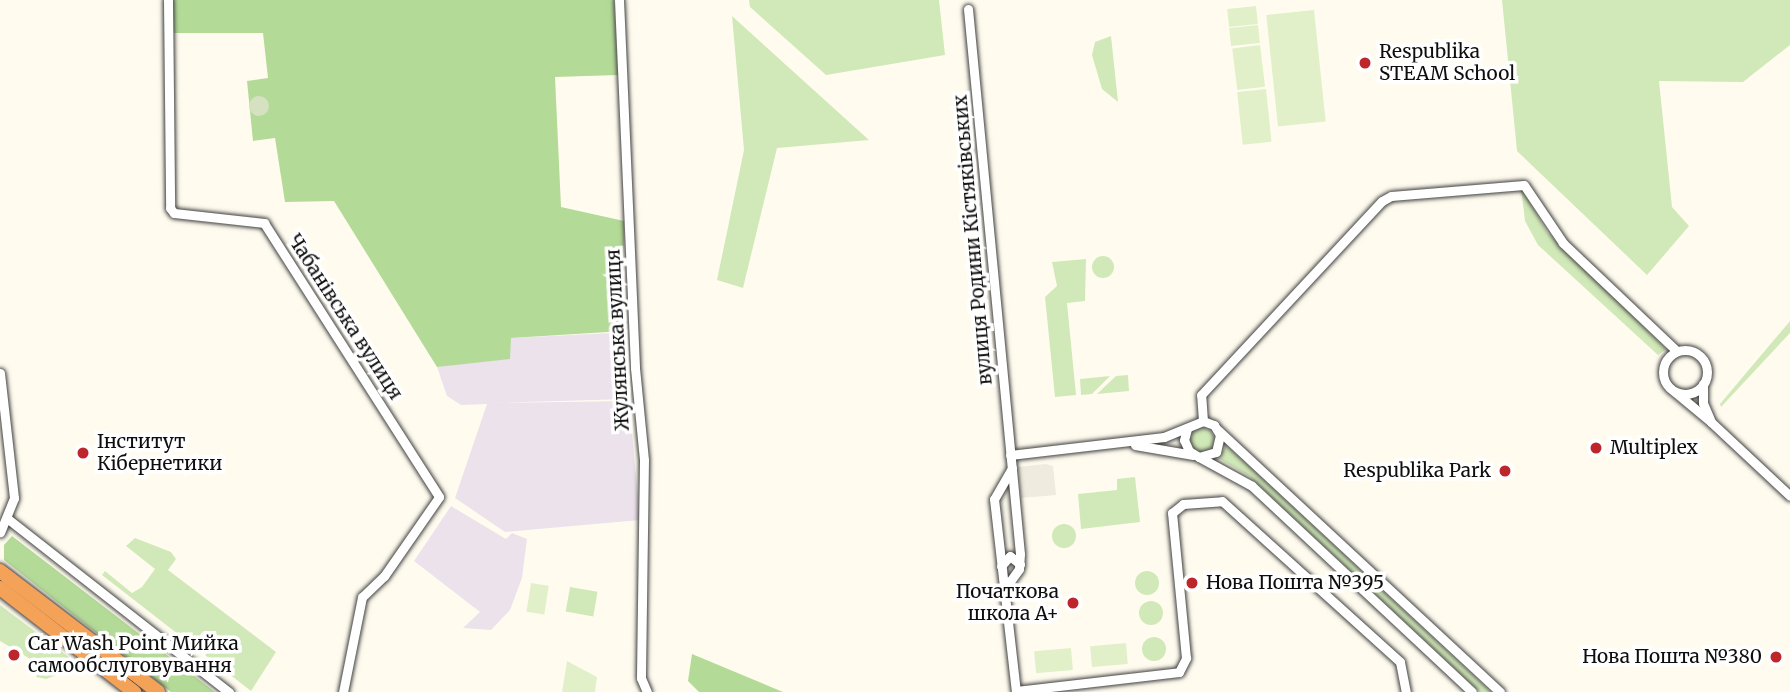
<!DOCTYPE html>
<meta charset="utf-8">
<style>
body{margin:0}
#map{position:relative;width:1790px;height:692px;overflow:hidden;background:#fffcef;font-family:Merriweather,serif}
div>[style]{position:absolute}
[style*='--x']{left:calc(var(--x)*1px);top:calc(var(--y)*1px);width:calc(var(--w)*1px);rotate:calc(var(--a)*1deg)}
.industrial>*{inset:0;background:#ebe2ec}
.green>*{inset:0;background:#d1e9b8;transform-origin:0 0}
.round{border-radius:50%}
.forest>*{inset:0;background:#b4da98}
.cemetery>*{inset:0;background:#d5e1c0}
.pitch>*{inset:0;background:#e2f0ca;transform-origin:0 0}
.plaza>*{inset:0;background:#efebde}
.roads{filter:drop-shadow(0 0 2px #414141) drop-shadow(0 0 2px #414141)}
.minor>*{height:9px;margin:-4.5px;padding:0 4.5px;transform-origin:4.5px;border-radius:4.5px;background:#fff}
.minor>.ring{margin:-4.5px;padding:0;box-sizing:content-box;background:none;border:9px solid #fff;border-radius:50%}
.highway>*{height:14px;margin:-7px;padding:0 7px;transform-origin:7px;border-radius:7px;background:#f3a258}
.dots>*{width:19px;height:19px;translate:-50% -50%;box-sizing:border-box;border:4px solid #fff;border-radius:50%}
span{translate:-50% -50%;white-space:nowrap;text-align:center;line-height:1.15;-webkit-text-stroke:7px #fff;paint-order:stroke}
.poi-label{font-size:19px;color:#0e0e0e}
.left{translate:0 -50%;text-align:left}
.right{translate:-100% -50%;text-align:right}
.street-label{font-size:19px;color:#0e0e0e}
</style>
<div id="map">
<div class="industrial">
<i style="clip-path:polygon(611px 333px,613px 343px,623px 343px,628px 399px,492px 403px,629px 401px,640px 520px,505px 532px,455px 498px,487px 404px,461px 405px,447px 396px,437px 367px,475px 361px,511px 338px)"></i>
<i style="clip-path:polygon(451px 506px,506px 539px,512px 533px,527px 539px,522px 578px,510px 610px,491px 630px,463px 628px,480px 612px,414px 561px)"></i>
</div>
<div class="green">
<i style="clip-path:polygon(749px 0,939px 0,945px 55px,826px 75px,750px 7px)"></i>
<i style="clip-path:polygon(1502px 0,1790px 0,1790px 45px,1743px 82px,1659px 81px,1672px 207px,1689px 226px,1647px 275px,1517px 151px)"></i>
<i style="clip-path:polygon(732px 16px,869px 140px,777px 148px,743px 288px,717px 280px,744px 150px)"></i>
<i style="clip-path:polygon(1111px 36px,1118px 102px,1102px 89px,1092px 55px,1095px 42px)"></i>
<i style="clip-path:polygon(1521px 188px,1547px 232px,1666px 349px,1658px 355px,1538px 245px,1525px 221px)"></i>
<i class="round" style="left:1092px;top:256px;width:22px;height:22px"></i>
<i style="clip-path:polygon(1086px 259px,1085px 301px,1067px 303px,1076px 395px,1055px 397px,1045px 297px,1057px 286px,1052px 262px)"></i>
<i style="clip-path:polygon(1790px 321px,1790px 333px,1721px 407px,1720px 404px)"></i>
<i style="clip-path:polygon(1128px 375px,1129px 391px,1097px 394px,1116px 376px)"></i>
<i style="clip-path:polygon(1110px 376px,1092px 394px,1081px 395px,1080px 379px)"></i>
<i class="round" style="left:1190px;top:428px;width:24px;height:24px"></i>
<i style="clip-path:polygon(1226px 446px,1237px 455px,1491px 692px,1480px 692px,1249px 476px,1218px 458px)"></i>
<i style="clip-path:polygon(1135px 477px,1140px 522px,1081px 529px,1078px 494px,1117px 490px,1117px 479px)"></i>
<i class="round" style="left:1052px;top:524px;width:24px;height:24px"></i>
<i style="clip-path:polygon(135px 538px,171px 552px,176px 559px,168px 570px,276px 652px,251px 691px,102px 575px,105px 571px,132px 593px,142px 587px,155px 569px,126px 546px)"></i>
<i class="round" style="left:1135px;top:571px;width:24px;height:24px"></i>
<i style="left:570px;top:587px;width:28px;height:25px;rotate:10deg"></i>
<i class="round" style="left:1139px;top:601px;width:24px;height:24px"></i>
<i style="clip-path:polygon(0 605px,70px 658px,59px 674px,46px 679px,36px 677px,42px 666px,0 641px)"></i>
<i class="round" style="left:1142px;top:637px;width:24px;height:24px"></i>
</div>
<div class="forest">
<i style="clip-path:polygon(168px 0,614px 0,618px 75px,555px 77px,561px 207px,624px 221px,624px 331px,511px 338px,510px 359px,437px 367px,334px 201px,285px 202px,275px 138px,253px 141px,247px 81px,268px 78px,263px 33px,168px 33px)"></i>
<i style="clip-path:polygon(12px 536px,215px 692px,171px 692px,4px 560px,4px 545px)"></i>
<i style="clip-path:polygon(692px 654px,783px 692px,699px 692px,688px 681px)"></i>
</div>
<div class="cemetery">
<i class="round" style="left:249px;top:96px;width:20px;height:20px"></i>
</div>
<div class="pitch">
<i style="left:1256px;top:6px;width:18px;height:29px;rotate:84deg"></i>
<i style="left:1314px;top:10px;width:112px;height:48px;rotate:84deg"></i>
<i style="left:1258px;top:25px;width:18px;height:29px;rotate:84deg"></i>
<i style="left:1260px;top:45px;width:42px;height:28px;rotate:83deg"></i>
<i style="left:1266px;top:89px;width:53px;height:29px;rotate:84deg"></i>
<i style="left:531px;top:583px;width:18px;height:29px;rotate:9deg"></i>
<i style="left:1126px;top:643px;width:21px;height:36px;rotate:85deg"></i>
<i style="left:1071px;top:648px;width:22px;height:37px;rotate:85deg"></i>
<i style="clip-path:polygon(567px 661px,597px 677px,595px 692px,562px 692px)"></i>
</div>
<div class="plaza">
<i style="clip-path:polygon(1046px 464px,1053px 466px,1056px 495px,1021px 498px,1018px 467px)"></i>
</div>
<div class="roads">
<div class="minor">
<i style="--x:168;--y:0;--w:208;--a:89.4"></i>
<i style="--x:170;--y:208;--w:6;--a:51"></i>
<i style="--x:174;--y:213;--w:91;--a:6.3"></i>
<i style="--x:264;--y:223;--w:325;--a:57.4"></i>
<i style="--x:439;--y:497;--w:96;--a:124.8"></i>
<i style="--x:384;--y:576;--w:30;--a:136"></i>
<i style="--x:362;--y:597;--w:97;--a:101.3"></i>
<i style="--x:619;--y:0;--w:368;--a:87.5"></i>
<i style="--x:635;--y:368;--w:92;--a:84.4"></i>
<i style="--x:644;--y:460;--w:218;--a:90.8"></i>
<i style="--x:641;--y:678;--w:15;--a:67"></i>
<i style="--x:968;--y:9;--w:547;--a:84.55"></i>
<i style="--x:1020;--y:554;--w:15;--a:94"></i>
<i style="--x:1019;--y:569;--w:26;--a:126"></i>
<i class="ring" style="left:1663px;top:350px;width:35px;height:35px"></i>
<i style="--x:0;--y:373;--w:126;--a:83.6"></i>
<i style="--x:14;--y:498;--w:37;--a:112"></i>
<i style="--x:1703;--y:384;--w:19;--a:90"></i>
<i style="--x:1703;--y:403;--w:21;--a:67"></i>
<i style="--x:1711;--y:422;--w:108;--a:43.1"></i>
<i style="--x:1675;--y:392;--w:45;--a:39.6"></i>
<i style="--x:1203;--y:421;--w:26;--a:-94"></i>
<i style="--x:1201;--y:395;--w:265;--a:-47"></i>
<i style="--x:1382;--y:201;--w:10;--a:-29"></i>
<i style="--x:1391;--y:196;--w:133;--a:-4.7"></i>
<i style="--x:1524;--y:185;--w:70;--a:56.1"></i>
<i style="--x:1563;--y:243;--w:157;--a:43.5"></i>
<i style="--x:1218;--y:430;--w:385;--a:42.9"></i>
<i style="--x:1135;--y:445;--w:59;--a:9.8"></i>
<i style="--x:1010;--y:455;--w:155;--a:-6.7"></i>
<i style="--x:1164;--y:437;--w:42;--a:-22.3"></i>
<i style="--x:1203;--y:421;--w:12;--a:20"></i>
<i style="--x:1214;--y:425;--w:12;--a:59"></i>
<i style="--x:1220;--y:435;--w:17;--a:103"></i>
<i style="--x:1216;--y:452;--w:18;--a:164"></i>
<i style="--x:1199;--y:457;--w:12;--a:-149"></i>
<i style="--x:1189;--y:451;--w:12;--a:-114"></i>
<i style="--x:1184;--y:440;--w:11;--a:-75"></i>
<i style="--x:1199;--y:457;--w:60;--a:28.7"></i>
<i style="--x:1252;--y:486;--w:301;--a:43.1"></i>
<i style="--x:1012;--y:468;--w:36;--a:120"></i>
<i style="--x:994;--y:499;--w:194;--a:83.5"></i>
<i style="--x:8;--y:519;--w:281;--a:38.1"></i>
<i style="--x:1001;--y:566;--w:13;--a:-48"></i>
<i style="--x:1010;--y:556;--w:13;--a:39"></i>
<i style="--x:1016;--y:691;--w:164;--a:-6.6"></i>
<i style="--x:1179;--y:672;--w:16;--a:-63"></i>
<i style="--x:1186;--y:658;--w:146;--a:-95.5"></i>
<i style="--x:1172;--y:513;--w:14;--a:-39"></i>
<i style="--x:1183;--y:504;--w:39;--a:-4"></i>
<i style="--x:1222;--y:501;--w:240;--a:42.1"></i>
<i style="--x:1400;--y:662;--w:31;--a:79"></i>
</div>
<div class="highway">
<i style="--x:0;--y:571;--w:199;--a:37.4"></i>
<i style="--x:0;--y:588;--w:170;--a:37.8"></i>
</div>
</div>
<div class="dots">
<i style="left:1365px;top:63px;background:#bd262a"></i>
<i style="left:1596px;top:448px;background:#bd262a"></i>
<i style="left:83px;top:453px;background:#bd262a"></i>
<i style="left:1505px;top:471px;background:#bd262a"></i>
<i style="left:1192px;top:583px;background:#bd262a"></i>
<i style="left:1073px;top:603px;background:#bd262a"></i>
<i style="left:14px;top:655px;background:#bd262a"></i>
<i style="left:1776px;top:657px;background:#bd262a"></i>
</div>
<div class="poi-label">
<span class="left" style="left:1379px;top:63px">Respublika<br>STEAM School</span>
<span class="left" style="left:97px;top:453px">Інститут<br>Кібернетики</span>
<span class="left" style="left:1610px;top:448px">Multiplex</span>
<span class="right" style="left:1491px;top:471px">Respublika Park</span>
<span class="left" style="left:1206px;top:583px">Нова Пошта №395</span>
<span class="right" style="left:1059px;top:603px">Початкова<br>школа А+</span>
<span class="left" style="left:28px;top:655px">Car Wash Point Мийка<br>самообслуговування</span>
<span class="right" style="left:1762px;top:657px">Нова Пошта №380</span>
</div>
<div class="street-label">
<span style="left:973px;top:240px;rotate:-95deg">вулиця Родини Кістяківських</span>
<span style="left:345px;top:317px;rotate:57deg">Чабанівська вулиця</span>
<span style="left:618px;top:340px;rotate:-93deg">Жулянська вулиця</span>
</div>
</div>
